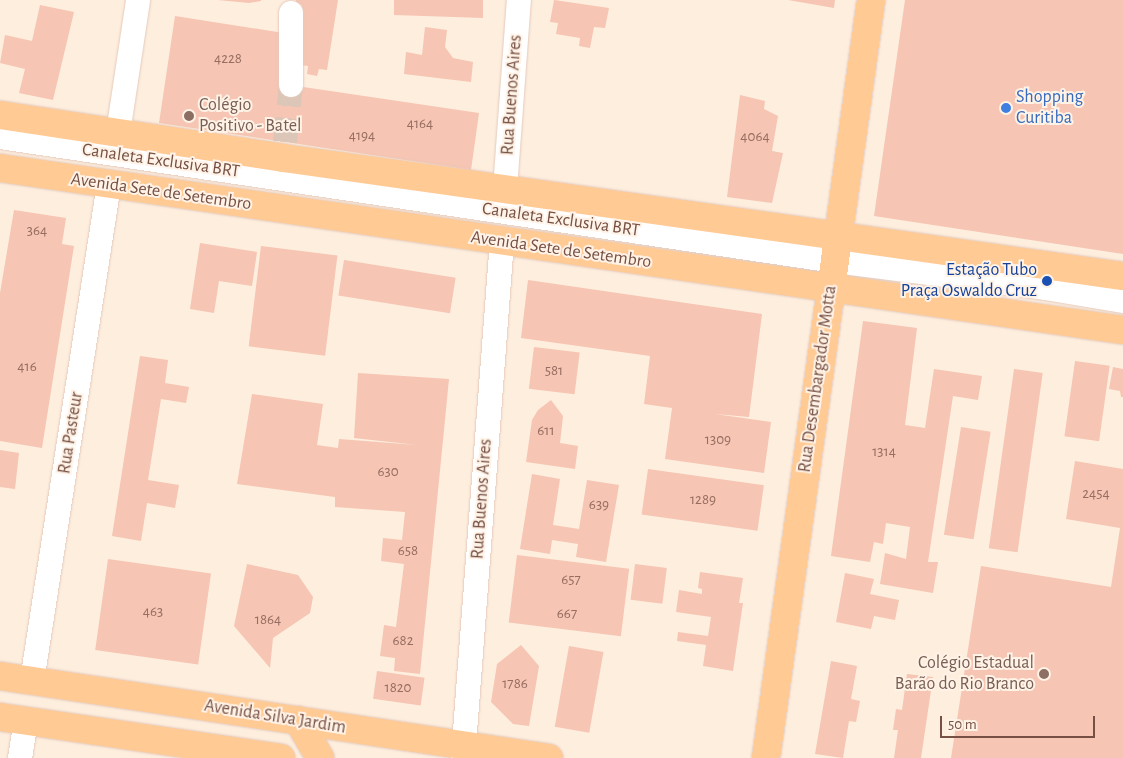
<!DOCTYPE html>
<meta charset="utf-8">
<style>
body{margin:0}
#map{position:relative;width:1123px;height:758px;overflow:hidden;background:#feeede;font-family:"Alegreya Sans",sans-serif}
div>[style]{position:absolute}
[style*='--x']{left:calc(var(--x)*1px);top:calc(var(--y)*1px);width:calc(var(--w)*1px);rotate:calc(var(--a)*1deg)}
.building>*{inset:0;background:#f6c5b3;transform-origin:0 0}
.minor-tunnel>*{height:24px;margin-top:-12px;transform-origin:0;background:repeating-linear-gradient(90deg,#dcc6b8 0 24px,transparent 0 36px)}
.roads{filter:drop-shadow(0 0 1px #e4cabc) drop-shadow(0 0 1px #e4cabc)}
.minor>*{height:24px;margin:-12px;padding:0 12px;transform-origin:12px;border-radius:12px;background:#fff}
.major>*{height:28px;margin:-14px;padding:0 14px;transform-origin:14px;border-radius:14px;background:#ffca94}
.dots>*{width:14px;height:14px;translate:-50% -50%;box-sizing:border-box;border:2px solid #fff2e6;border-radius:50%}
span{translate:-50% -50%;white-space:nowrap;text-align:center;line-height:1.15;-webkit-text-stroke:4px #fff2e6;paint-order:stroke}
.number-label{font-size:15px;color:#966d60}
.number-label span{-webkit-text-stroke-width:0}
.street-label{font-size:18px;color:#765044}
.shop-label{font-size:18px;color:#366cbe}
.left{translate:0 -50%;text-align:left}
.education-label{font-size:18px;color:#785e54}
.right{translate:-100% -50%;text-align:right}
.transit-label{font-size:18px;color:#164399}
.scale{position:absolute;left:940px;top:716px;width:155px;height:22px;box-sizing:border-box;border:2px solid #765044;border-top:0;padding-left:6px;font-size:15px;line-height:18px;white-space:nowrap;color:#765044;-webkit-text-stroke:4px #fff2e6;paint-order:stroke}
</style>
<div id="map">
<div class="building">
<i style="clip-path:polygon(218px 0,261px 0,261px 1px,249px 3px)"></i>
<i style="clip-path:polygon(296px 0,338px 0,327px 70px,319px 69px,317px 76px,307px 74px,308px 66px,294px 64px,302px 5px,295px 4px)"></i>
<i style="clip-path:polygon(394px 0,483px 0,483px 18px,394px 15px)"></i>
<i style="clip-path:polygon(554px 0,609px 8px,605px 28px,594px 27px,590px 48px,579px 46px,580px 38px,556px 34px,558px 23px,550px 22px)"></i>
<i style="clip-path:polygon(788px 0,835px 0,834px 8px)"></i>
<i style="clip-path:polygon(905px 0,1123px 0,1123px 254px,874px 216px)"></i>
<i style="clip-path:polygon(40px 5px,74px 12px,53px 100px,19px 93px,25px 69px,0 63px,5px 35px,32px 41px)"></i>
<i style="clip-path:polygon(175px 16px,290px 34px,283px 84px,479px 113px,471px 170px,159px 123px)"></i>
<i style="clip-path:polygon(425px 27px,447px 30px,445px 47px,453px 58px,473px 62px,471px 82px,404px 74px,406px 52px,422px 55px)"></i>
<i style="clip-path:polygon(740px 95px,765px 101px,764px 109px,778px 116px,772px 151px,783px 153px,772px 203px,727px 197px)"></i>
<i style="clip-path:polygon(14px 210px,66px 218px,62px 244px,74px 246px,42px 448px,0 441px,0 293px)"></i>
<i style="clip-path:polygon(200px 243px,257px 252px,252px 286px,219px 281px,214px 313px,190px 309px)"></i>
<i style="left:261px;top:246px;width:77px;height:101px;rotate:7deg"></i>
<i style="left:344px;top:260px;width:113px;height:36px;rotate:9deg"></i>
<i style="clip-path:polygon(528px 280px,762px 314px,749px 417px,715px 414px,771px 422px,764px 473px,665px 459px,672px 408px,644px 404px,650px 356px,521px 338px)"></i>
<i style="clip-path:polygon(863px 321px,917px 328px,905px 425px,925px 428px,934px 369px,982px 376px,978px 400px,953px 396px,928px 562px,938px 562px,933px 593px,880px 584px,885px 553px,906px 559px,910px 527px,886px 523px,883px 544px,874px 542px,870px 562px,831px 556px)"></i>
<i style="left:534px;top:347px;width:46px;height:42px;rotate:7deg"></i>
<i style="clip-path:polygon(140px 356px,168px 360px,165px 383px,189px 387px,186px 403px,161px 399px,148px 480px,179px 485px,175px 508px,147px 503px,141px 541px,112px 536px)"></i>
<i style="left:1075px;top:361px;width:35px;height:76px;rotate:8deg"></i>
<i style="clip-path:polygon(1113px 367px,1123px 369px,1123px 397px,1121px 397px,1120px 391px,1109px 389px)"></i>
<i style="left:1014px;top:369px;width:29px;height:181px;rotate:8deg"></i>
<i style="clip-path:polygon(358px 373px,449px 379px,420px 674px,394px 671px,395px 658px,380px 656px,384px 625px,396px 627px,404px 564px,381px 561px,383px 538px,402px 540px,405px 512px,335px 507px,335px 497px,237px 484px,252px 394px,323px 404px,317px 445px,338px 448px,339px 439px,417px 445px,354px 438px)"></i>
<i style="clip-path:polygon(551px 400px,563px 416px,560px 443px,578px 446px,575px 469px,526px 462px,532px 420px,538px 410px)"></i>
<i style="left:961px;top:427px;width:30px;height:109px;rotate:9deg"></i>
<i style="clip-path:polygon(0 450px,19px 453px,15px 489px,0 487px)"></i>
<i style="clip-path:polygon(1075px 461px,1123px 469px,1123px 758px,951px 758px,981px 566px,1111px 587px,1120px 528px,1066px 519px)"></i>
<i style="left:648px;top:469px;width:117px;height:46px;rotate:8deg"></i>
<i style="clip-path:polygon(532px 474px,560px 479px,553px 525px,579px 529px,587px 480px,619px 485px,606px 562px,576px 557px,578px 544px,552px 540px,550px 554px,520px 549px)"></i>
<i style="left:517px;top:555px;width:113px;height:68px;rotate:7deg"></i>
<i style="left:108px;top:559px;width:104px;height:92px;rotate:8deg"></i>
<i style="clip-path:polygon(247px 564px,298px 575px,313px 597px,310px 613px,273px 638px,270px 668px,234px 626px)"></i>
<i style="left:635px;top:564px;width:32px;height:36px;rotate:7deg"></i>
<i style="clip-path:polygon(700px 572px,743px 578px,739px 603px,743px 603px,733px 671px,703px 666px,706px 645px,677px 641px,678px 632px,708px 636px,711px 617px,676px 612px,679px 590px,702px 594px,702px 589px,698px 588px)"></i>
<i style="clip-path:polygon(845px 573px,874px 579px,870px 594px,899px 600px,895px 620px,874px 616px,871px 629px,836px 622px)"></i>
<i style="clip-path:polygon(521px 645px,539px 666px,529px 726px,513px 724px,491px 702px,497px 664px)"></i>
<i style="left:569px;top:646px;width:35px;height:82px;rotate:10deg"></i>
<i style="clip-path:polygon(831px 661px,857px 666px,851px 699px,860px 701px,856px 722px,849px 721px,843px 758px,815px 754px)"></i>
<i style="left:377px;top:671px;width:48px;height:28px;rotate:8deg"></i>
<i style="clip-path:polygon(907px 674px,933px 677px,921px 758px,894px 758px,898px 730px,893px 730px,896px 709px,902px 710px)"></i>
</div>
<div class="minor-tunnel">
<i style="--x:285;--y:142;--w:57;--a:-84"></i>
</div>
<div class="roads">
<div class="minor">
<i style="--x:291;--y:85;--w:72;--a:-90"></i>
<i style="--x:118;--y:133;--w:134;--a:-81.4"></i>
<i style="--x:0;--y:137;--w:844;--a:8.45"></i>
<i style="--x:835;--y:261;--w:212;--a:7.3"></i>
<i style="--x:1045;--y:288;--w:79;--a:9.5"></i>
<i style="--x:505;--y:189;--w:190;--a:-85.8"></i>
<i style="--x:32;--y:681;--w:503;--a:-81.19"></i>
<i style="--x:20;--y:758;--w:38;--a:-81"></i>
<i style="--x:463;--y:758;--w:518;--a:-85.69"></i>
</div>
<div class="major">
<i style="--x:0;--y:115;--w:286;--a:8.6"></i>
<i style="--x:283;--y:158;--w:848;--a:8"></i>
<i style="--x:0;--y:168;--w:1135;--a:8.21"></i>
<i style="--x:0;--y:676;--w:555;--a:8.5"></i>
<i style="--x:0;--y:717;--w:284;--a:8.3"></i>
<i style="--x:298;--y:720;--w:44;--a:59.9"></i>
<i style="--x:766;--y:758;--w:765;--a:-82.11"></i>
</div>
</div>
<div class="dots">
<i style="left:1006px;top:108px;background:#3f7fe0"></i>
<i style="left:189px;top:116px;background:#8d6e63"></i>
<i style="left:1047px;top:281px;background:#1a4fb4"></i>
<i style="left:1044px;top:674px;background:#8d6e63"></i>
</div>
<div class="number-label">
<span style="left:228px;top:59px">4228</span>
<span style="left:420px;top:124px">4164</span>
<span style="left:362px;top:136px">4194</span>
<span style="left:755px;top:137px">4064</span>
<span style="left:37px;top:231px">364</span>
<span style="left:27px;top:367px">416</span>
<span style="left:554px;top:371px">581</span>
<span style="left:546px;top:431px">611</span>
<span style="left:718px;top:440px">1309</span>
<span style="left:884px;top:452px">1314</span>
<span style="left:388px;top:472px">630</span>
<span style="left:1096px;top:494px">2454</span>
<span style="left:703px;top:500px">1289</span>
<span style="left:599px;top:505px">639</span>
<span style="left:408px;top:551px">658</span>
<span style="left:571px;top:580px">657</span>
<span style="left:153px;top:612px">463</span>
<span style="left:567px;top:614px">667</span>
<span style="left:268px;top:620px">1864</span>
<span style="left:403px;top:641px">682</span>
<span style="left:515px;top:684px">1786</span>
<span style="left:398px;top:688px">1820</span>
</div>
<div class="street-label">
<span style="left:512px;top:95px;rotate:-86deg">Rua Buenos Aires</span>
<span style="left:161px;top:161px;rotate:8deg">Canaleta Exclusiva BRT</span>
<span style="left:161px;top:192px;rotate:8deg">Avenida Sete de Setembro</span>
<span style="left:561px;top:220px;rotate:8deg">Canaleta Exclusiva BRT</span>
<span style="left:561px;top:250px;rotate:8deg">Avenida Sete de Setembro</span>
<span style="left:818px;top:379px;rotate:-82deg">Rua Desembargador Motta</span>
<span style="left:71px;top:433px;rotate:-81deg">Rua Pasteur</span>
<span style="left:482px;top:499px;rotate:-86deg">Rua Buenos Aires</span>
<span style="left:275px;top:717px;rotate:9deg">Avenida Silva Jardim</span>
</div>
<div class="shop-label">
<span class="left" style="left:1016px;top:108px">Shopping<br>Curitiba</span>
</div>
<div class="education-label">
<span class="left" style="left:199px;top:116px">Colégio<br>Positivo - Batel</span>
<span class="right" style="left:1034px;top:674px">Colégio Estadual<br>Barão do Rio Branco</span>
</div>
<div class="transit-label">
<span class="right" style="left:1037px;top:281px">Estação Tubo<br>Praça Oswaldo Cruz</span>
</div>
<div class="scale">50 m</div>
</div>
